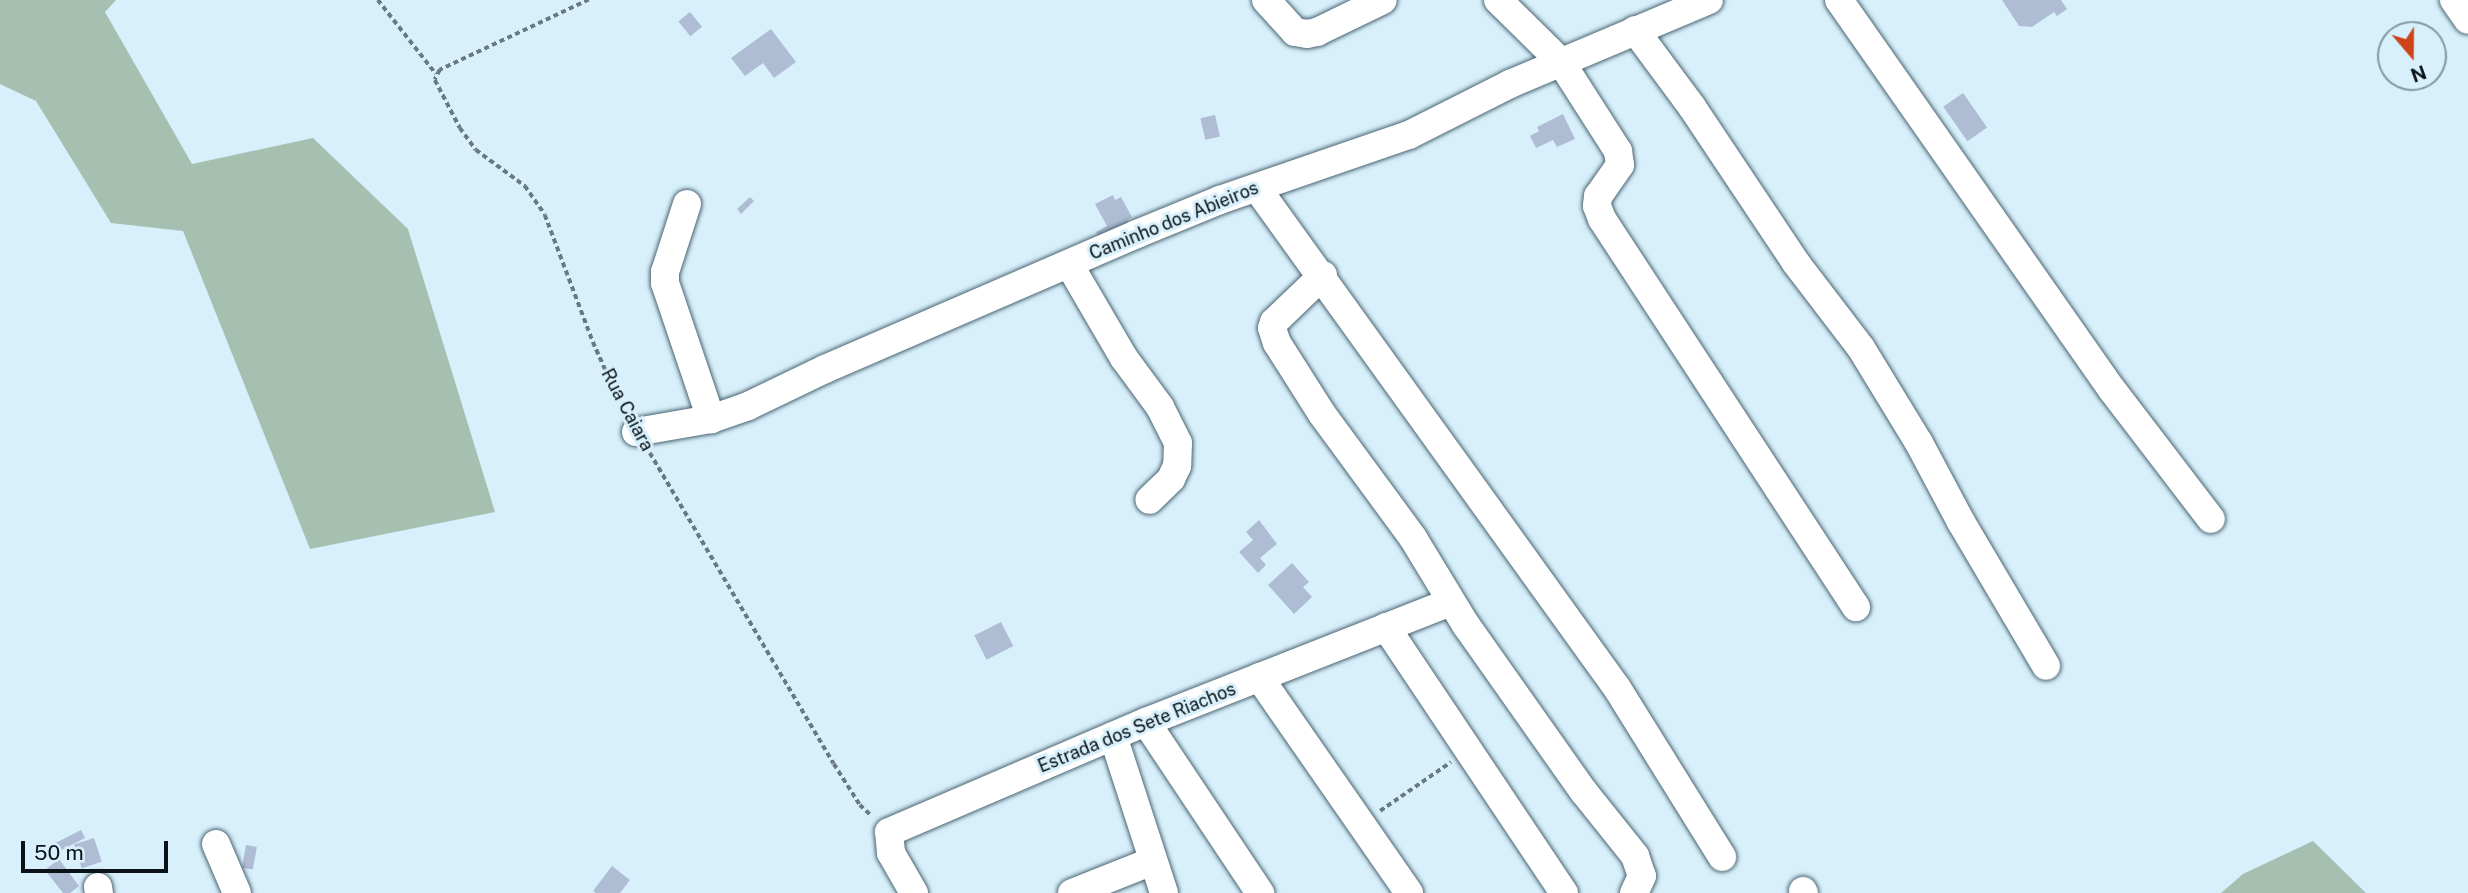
<!DOCTYPE html>
<style>
body{margin:0}
#map{position:relative;width:2468px;height:893px;overflow:hidden;background:#d8f0fb;font-family:"Public Sans",sans-serif}
div>[style]{position:absolute}
[style*='--x']{left:calc(var(--x)*1px);top:calc(var(--y)*1px);width:calc(var(--w)*1px);rotate:calc(var(--a)*1deg)}
.green>*{inset:0;background:#a5bfb0}
.building>*{inset:0;background:#aebcd4;transform-origin:0 0}
.path>*{height:3.5px;margin-top:-1.75px;transform-origin:0;background:repeating-linear-gradient(90deg,#697981 0 5px,transparent 0 8.5px)}
.roads{filter:drop-shadow(0 0 2px #4a6572) drop-shadow(0 0 2px #4a6572)}
.minor>*{height:28px;margin:-14px;padding:0 14px;transform-origin:14px;border-radius:14px;background:#fff}
span{translate:-50% -50%;white-space:nowrap;text-align:center;line-height:1.15;-webkit-text-stroke:6px #d8f0fb;paint-order:stroke}
.street-label{font-size:18px;color:#081217}
.north{position:absolute;left:2377px;top:21px;width:70px;height:70px;box-sizing:border-box;background:#d8f0fb;border:2px solid #8597a0;border-radius:50%;rotate:160deg;font-size:19px;font-weight:700;line-height:28px;text-align:center;color:#081217}
.north::after{content:'';display:block;margin:auto;width:24px;height:32px;background:#cd4418;clip-path:polygon(50% 0,100% 100%,50% 72%,0 100%)}
.scale{position:absolute;left:21px;top:841px;width:147px;height:32px;box-sizing:border-box;border:4px solid #081217;border-top:0;padding-left:9px;font-size:21px;line-height:24px;white-space:nowrap;color:#081217;-webkit-text-stroke:5px #d8f0fb;paint-order:stroke}
</style>
<div id="map">
<div class="green">
<i style="clip-path:polygon(0 0,116px 0,105px 12px,192px 164px,313px 138px,408px 229px,495px 512px,310px 549px,183px 231px,111px 223px,36px 101px,0 84px)"></i>
<i style="clip-path:polygon(2313px 841px,2366px 893px,2221px 893px,2243px 874px)"></i>
</div>
<div class="building">
<i style="clip-path:polygon(2002px 0,2061px 0,2067px 9px,2057px 16px,2054px 12px,2032px 27px,2019px 26px)"></i>
<i style="left:690px;top:12px;width:19px;height:15px;rotate:51deg"></i>
<i style="clip-path:polygon(771px 29px,796px 62px,774px 78px,763px 63px,745px 76px,731px 58px)"></i>
<i style="left:1963px;top:93px;width:42px;height:24px;rotate:55deg"></i>
<i style="clip-path:polygon(1563px 114px,1575px 139px,1557px 147px,1553px 140px,1536px 148px,1530px 136px,1539px 131px,1537px 127px)"></i>
<i style="left:1215px;top:115px;width:22px;height:15px;rotate:77deg"></i>
<i style="clip-path:polygon(1113px 195px,1115px 200px,1121px 197px,1132px 217px,1127px 220px,1129px 224px,1099px 238px,1096px 232px,1107px 226px,1095px 204px)"></i>
<i style="clip-path:polygon(750px 197px,754px 201px,741px 214px,737px 209px)"></i>
<i style="clip-path:polygon(1259px 520px,1277px 544px,1260px 558px,1266px 565px,1258px 573px,1239px 552px,1253px 540px,1246px 532px)"></i>
<i style="clip-path:polygon(1292px 563px,1309px 582px,1303px 587px,1312px 597px,1294px 614px,1268px 585px)"></i>
<i style="left:1001px;top:622px;width:27px;height:30px;rotate:63deg"></i>
<i style="left:81px;top:830px;width:9px;height:28px;rotate:63deg"></i>
<i style="left:94px;top:838px;width:25px;height:21px;rotate:72deg"></i>
<i style="left:246px;top:845px;width:11px;height:23px;rotate:10deg"></i>
<i style="clip-path:polygon(59px 859px,79px 886px,70px 893px,63px 893px,45px 870px)"></i>
<i style="clip-path:polygon(612px 866px,630px 880px,620px 893px,596px 893px,593px 891px)"></i>
</div>
<div class="path">
<i style="--x:378;--y:0;--w:94;--a:51.9"></i>
<i style="--x:589;--y:0;--w:165;--a:154.8"></i>
<i style="--x:440;--y:70;--w:11;--a:117"></i>
<i style="--x:435;--y:80;--w:54;--a:62.5"></i>
<i style="--x:460;--y:128;--w:27;--a:54"></i>
<i style="--x:476;--y:150;--w:61;--a:36.3"></i>
<i style="--x:525;--y:186;--w:35;--a:55"></i>
<i style="--x:545;--y:215;--w:136;--a:69.3"></i>
<i style="--x:593;--y:342;--w:79;--a:66"></i>
<i style="--x:650;--y:453;--w:361;--a:59.4"></i>
<i style="--x:834;--y:764;--w:49;--a:57.6"></i>
<i style="--x:860;--y:805;--w:16;--a:43"></i>
<i style="--x:1380;--y:811;--w:86;--a:-34.6"></i>
</div>
<div class="roads">
<div class="minor">
<i style="--x:1266;--y:0;--w:43;--a:47.8"></i>
<i style="--x:1295;--y:32;--w:12;--a:9"></i>
<i style="--x:1307;--y:34;--w:10;--a:-11"></i>
<i style="--x:1317;--y:32;--w:73;--a:-25.9"></i>
<i style="--x:1498;--y:0;--w:88;--a:44.5"></i>
<i style="--x:1561;--y:62;--w:106;--a:57.4"></i>
<i style="--x:1618;--y:151;--w:14;--a:82"></i>
<i style="--x:1620;--y:165;--w:38;--a:125"></i>
<i style="--x:1598;--y:196;--w:10;--a:96"></i>
<i style="--x:1597;--y:206;--w:14;--a:69"></i>
<i style="--x:1602;--y:219;--w:464;--a:56.8"></i>
<i style="--x:1839;--y:0;--w:477;--a:55"></i>
<i style="--x:2113;--y:391;--w:161;--a:52.6"></i>
<i style="--x:2454;--y:0;--w:24;--a:55"></i>
<i style="--x:1635;--y:30;--w:96;--a:53.5"></i>
<i style="--x:1692;--y:107;--w:187;--a:56.3"></i>
<i style="--x:1796;--y:263;--w:107;--a:52.6"></i>
<i style="--x:1861;--y:348;--w:111;--a:58.6"></i>
<i style="--x:1919;--y:443;--w:89;--a:62"></i>
<i style="--x:1961;--y:522;--w:167;--a:59.4"></i>
<i style="--x:1257;--y:188;--w:616;--a:54.25"></i>
<i style="--x:1617;--y:688;--w:199;--a:58.1"></i>
<i style="--x:687;--y:204;--w:71;--a:107.9"></i>
<i style="--x:665;--y:272;--w:11;--a:90"></i>
<i style="--x:665;--y:283;--w:144;--a:71.3"></i>
<i style="--x:1069;--y:264;--w:109;--a:59.7"></i>
<i style="--x:1124;--y:358;--w:61;--a:53.7"></i>
<i style="--x:1160;--y:407;--w:40;--a:63.4"></i>
<i style="--x:1178;--y:443;--w:23;--a:92"></i>
<i style="--x:1177;--y:466;--w:14;--a:115"></i>
<i style="--x:1171;--y:479;--w:30;--a:136"></i>
<i style="--x:1323;--y:275;--w:68;--a:136.2"></i>
<i style="--x:1274;--y:322;--w:6;--a:108"></i>
<i style="--x:1272;--y:328;--w:16;--a:72"></i>
<i style="--x:1277;--y:343;--w:84;--a:57.6"></i>
<i style="--x:1322;--y:414;--w:154;--a:53.7"></i>
<i style="--x:1413;--y:538;--w:102;--a:58.7"></i>
<i style="--x:1466;--y:625;--w:204;--a:54.8"></i>
<i style="--x:1584;--y:792;--w:82;--a:51.4"></i>
<i style="--x:1635;--y:856;--w:21;--a:71"></i>
<i style="--x:1642;--y:876;--w:19;--a:115"></i>
<i style="--x:636;--y:432;--w:76;--a:-9.8"></i>
<i style="--x:711;--y:419;--w:39;--a:-19"></i>
<i style="--x:748;--y:406;--w:85;--a:-25.7"></i>
<i style="--x:825;--y:369;--w:340;--a:-23.4"></i>
<i style="--x:1137;--y:234;--w:90;--a:-22.3"></i>
<i style="--x:1220;--y:200;--w:200;--a:-19"></i>
<i style="--x:1409;--y:135;--w:113;--a:-26.8"></i>
<i style="--x:1510;--y:84;--w:216;--a:-22.9"></i>
<i style="--x:1386;--y:627;--w:320;--a:56.2"></i>
<i style="--x:1259;--y:677;--w:263;--a:55.2"></i>
<i style="--x:1146;--y:722;--w:206;--a:56.3"></i>
<i style="--x:1113;--y:736;--w:165;--a:72"></i>
<i style="--x:216;--y:844;--w:53;--a:66.8"></i>
<i style="--x:98;--y:887;--w:6;--a:81"></i>
<i style="--x:1803;--y:891;--w:2;--a:63"></i>
<i style="--x:914;--y:893;--w:46;--a:-119.9"></i>
<i style="--x:891;--y:853;--w:21;--a:-95"></i>
<i style="--x:889;--y:832;--w:280;--a:-23.2"></i>
<i style="--x:1146;--y:722;--w:327;--a:-21.5"></i>
<i style="--x:1072;--y:893;--w:87;--a:-21.6"></i>
</div>
</div>
<div class="street-label">
<span style="left:1174px;top:221px;rotate:-22deg">Caminho dos Abieiros</span>
<span style="left:627px;top:410px;rotate:62deg">Rua Caiara</span>
<span style="left:1137px;top:728px;rotate:-22deg">Estrada dos Sete Riachos</span>
</div>
<div class="north">N</div>
<div class="scale">50 m</div>
</div>
